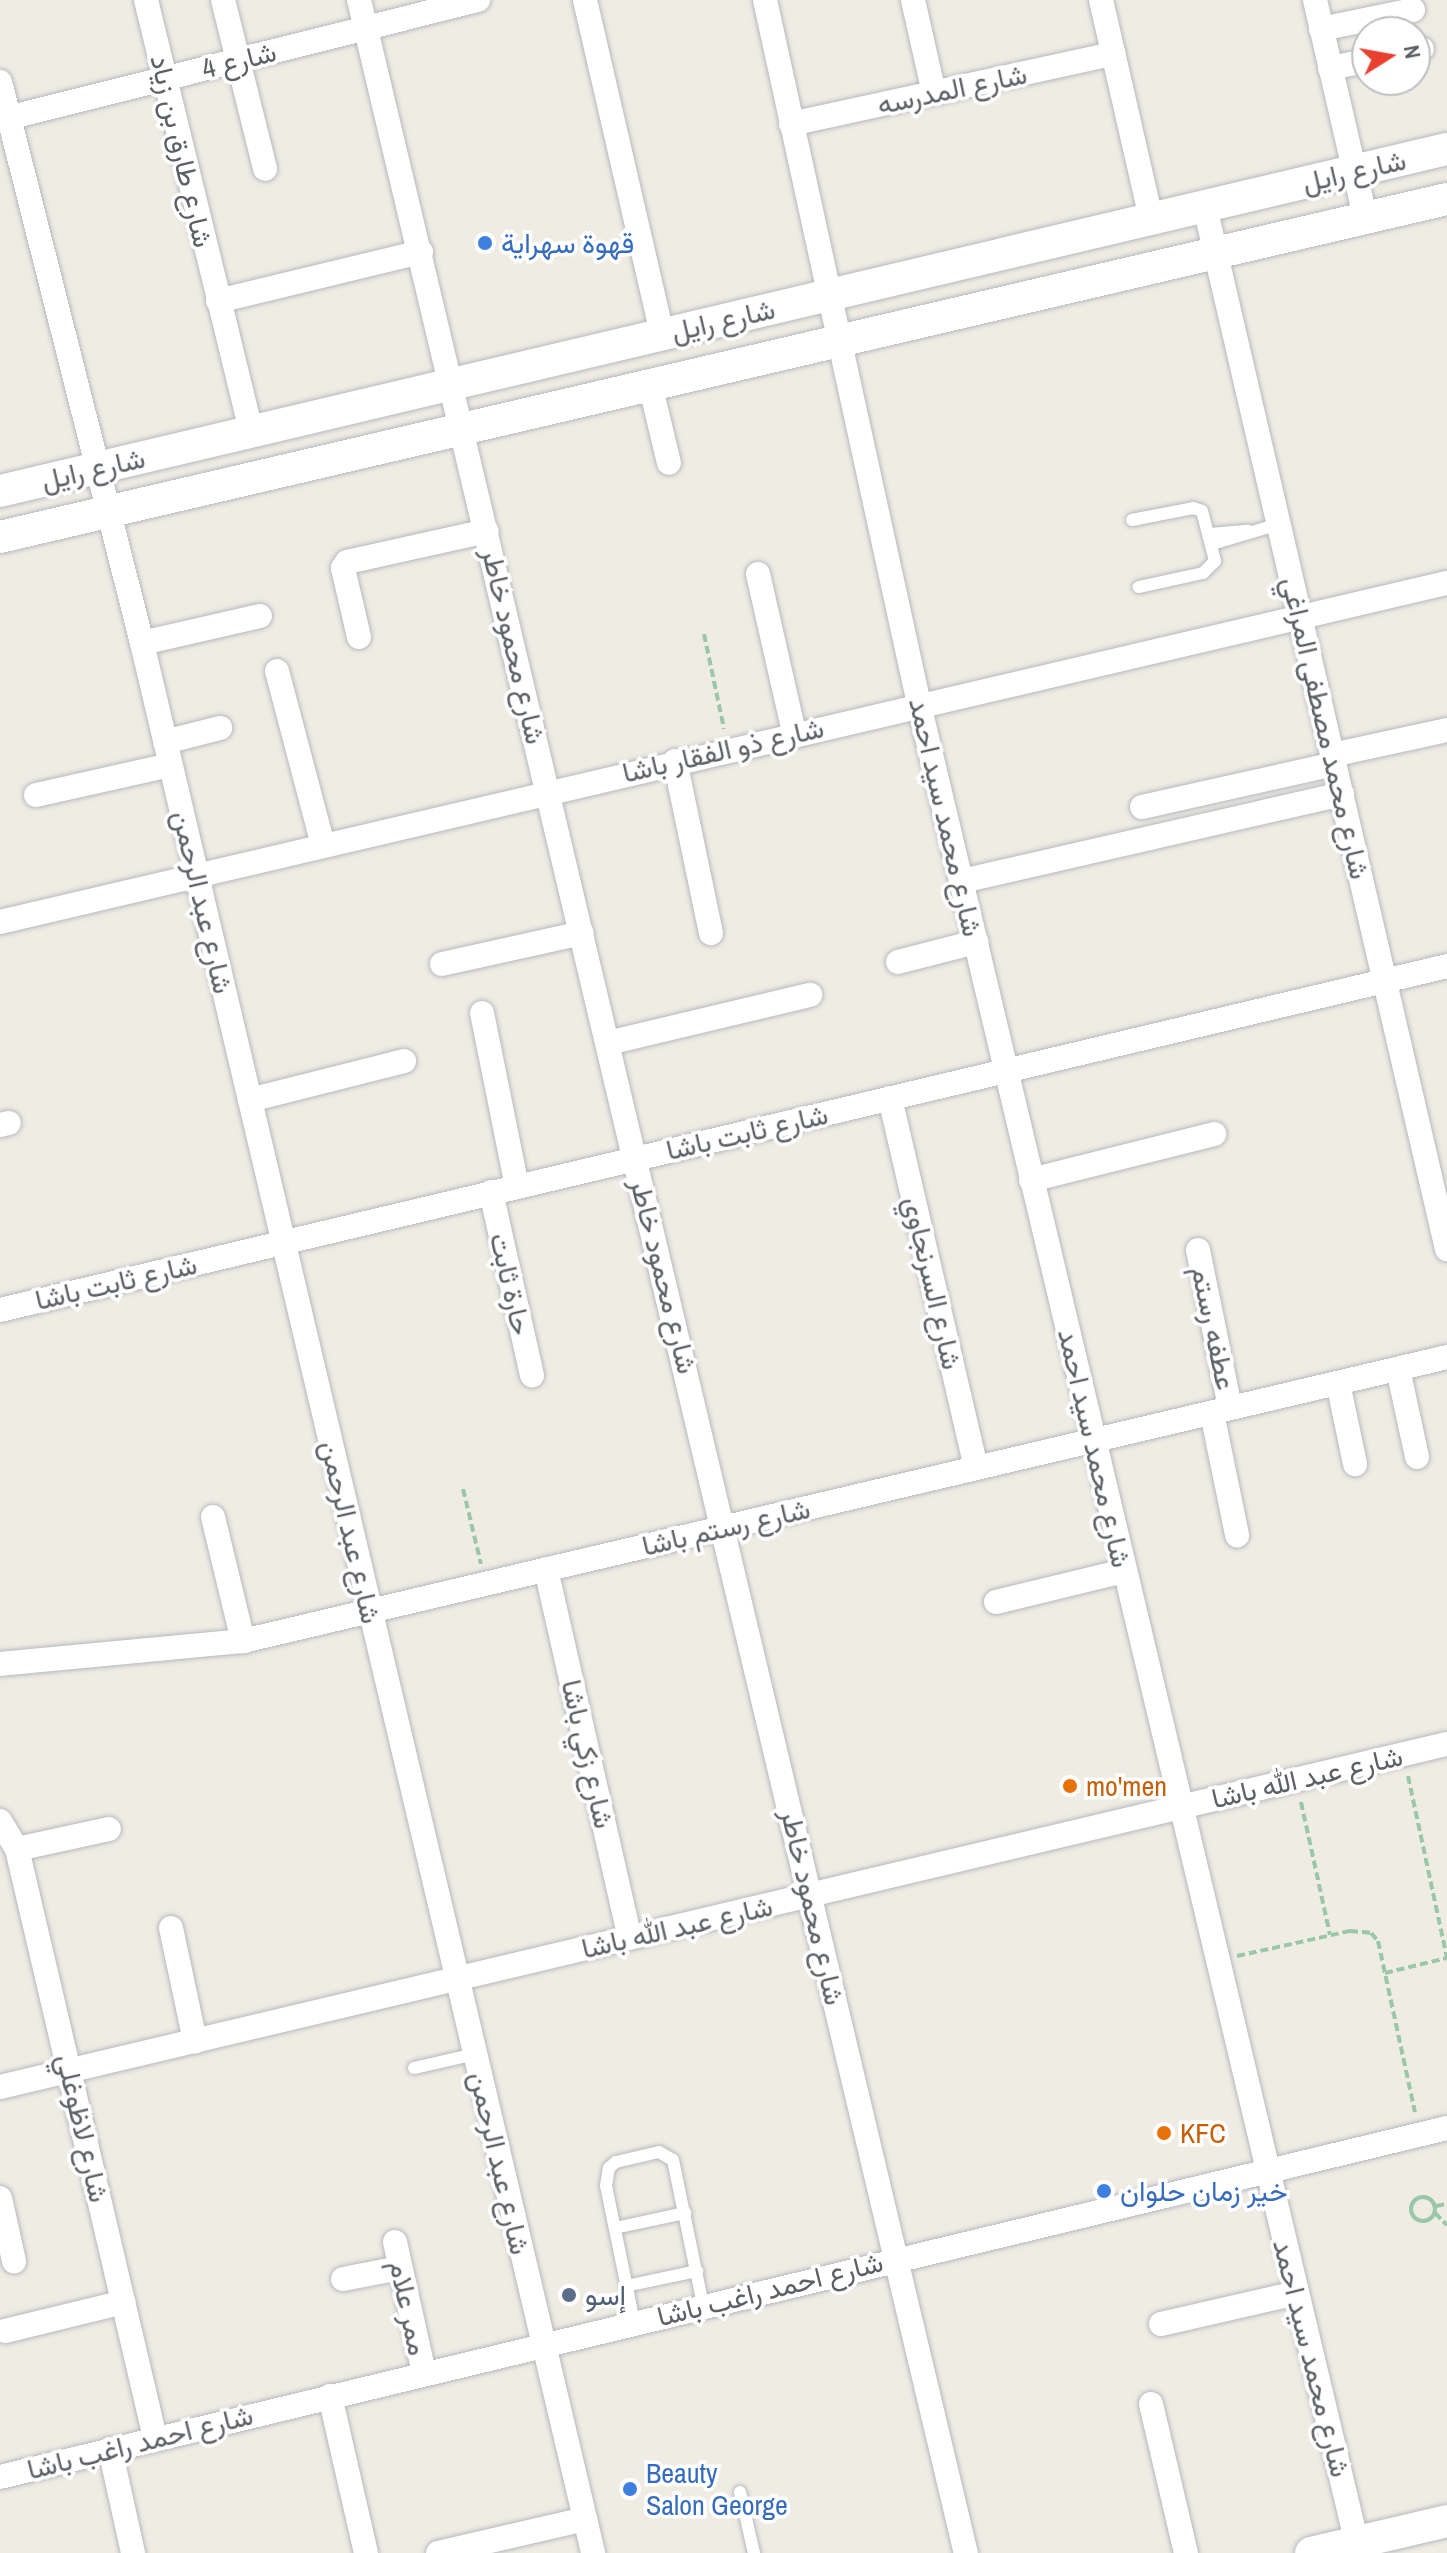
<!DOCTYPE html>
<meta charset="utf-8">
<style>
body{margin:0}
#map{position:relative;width:1447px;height:2553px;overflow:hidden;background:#efece4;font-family:"Archivo Narrow",Vazirmatn,sans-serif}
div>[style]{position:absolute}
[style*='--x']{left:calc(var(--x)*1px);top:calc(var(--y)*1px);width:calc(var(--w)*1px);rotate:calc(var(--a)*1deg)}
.path>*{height:4px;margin-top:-2px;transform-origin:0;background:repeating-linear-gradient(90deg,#99c7a7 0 8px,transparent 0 12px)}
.path>.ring{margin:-2px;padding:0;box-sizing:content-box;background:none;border:4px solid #99c7a7;border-radius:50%}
.roads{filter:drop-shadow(0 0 2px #b6b9be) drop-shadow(0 0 2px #b6b9be)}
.service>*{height:12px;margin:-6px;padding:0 6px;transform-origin:6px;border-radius:6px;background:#fff}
.minor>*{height:24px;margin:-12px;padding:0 12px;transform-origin:12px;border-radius:12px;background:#fff}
.tertiary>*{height:32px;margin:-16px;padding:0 16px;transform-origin:16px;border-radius:16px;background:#fff}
.dots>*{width:22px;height:22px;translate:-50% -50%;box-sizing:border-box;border:4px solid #fff;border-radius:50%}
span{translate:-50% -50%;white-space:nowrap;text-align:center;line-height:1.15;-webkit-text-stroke:7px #fff;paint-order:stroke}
.street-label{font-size:28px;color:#5c6065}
.shop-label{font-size:28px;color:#366cbe}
.left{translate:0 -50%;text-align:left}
.food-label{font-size:28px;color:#c56008}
.service-label{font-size:28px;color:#4e5e75}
.north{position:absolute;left:1351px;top:16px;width:80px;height:80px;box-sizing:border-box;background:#fff;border:2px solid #bebfc1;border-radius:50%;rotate:79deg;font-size:22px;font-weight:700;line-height:32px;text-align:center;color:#5c6065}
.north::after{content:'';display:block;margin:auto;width:28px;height:36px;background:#ea412f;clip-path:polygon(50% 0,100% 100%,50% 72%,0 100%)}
</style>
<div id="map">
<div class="path">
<i style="--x:704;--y:634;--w:97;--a:78.1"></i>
<i style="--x:463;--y:1489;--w:77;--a:76.5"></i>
<i style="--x:1408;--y:1776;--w:186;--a:77.9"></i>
<i style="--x:1301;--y:1802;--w:136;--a:77.7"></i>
<i style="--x:1237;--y:1956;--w:116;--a:-12.5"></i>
<i style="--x:1350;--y:1931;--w:21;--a:5"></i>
<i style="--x:1371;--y:1933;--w:11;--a:49"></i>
<i style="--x:1378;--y:1941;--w:175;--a:77.8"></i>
<i style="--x:1385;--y:1973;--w:64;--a:-13.6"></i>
<i class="ring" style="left:1411px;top:2197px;width:20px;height:20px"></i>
<i style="--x:1436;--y:2206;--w:11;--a:-10"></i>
<i style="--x:1435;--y:2213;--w:17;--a:45"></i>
</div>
<div class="roads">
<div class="service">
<i style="--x:1132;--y:520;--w:62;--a:-11.1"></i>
<i style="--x:1193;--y:508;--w:9;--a:18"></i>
<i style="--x:1202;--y:511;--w:52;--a:75.4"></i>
<i style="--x:1215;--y:561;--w:17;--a:135"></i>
<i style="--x:1203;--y:573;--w:66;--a:167.7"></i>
<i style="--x:1210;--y:534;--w:38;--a:-5"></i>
<i style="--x:1212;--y:544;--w:70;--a:-16.6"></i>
<i style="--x:414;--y:2068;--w:63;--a:-12.9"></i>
<i style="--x:615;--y:2228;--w:72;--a:-12.1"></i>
<i style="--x:626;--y:2286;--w:73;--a:-11.9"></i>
<i style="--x:634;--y:2322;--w:139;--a:-101.6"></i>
<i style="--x:606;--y:2186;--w:18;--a:-81"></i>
<i style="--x:609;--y:2168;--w:9;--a:-41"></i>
<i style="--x:616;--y:2162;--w:44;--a:-13.1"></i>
<i style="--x:659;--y:2152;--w:16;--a:30"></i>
<i style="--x:673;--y:2160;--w:148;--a:78.3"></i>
<i style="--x:740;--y:2492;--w:63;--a:77.1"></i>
</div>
<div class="minor">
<i style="--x:146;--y:0;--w:444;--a:76.3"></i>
<i style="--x:223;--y:0;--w:174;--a:76"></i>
<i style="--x:359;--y:0;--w:2624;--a:76.63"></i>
<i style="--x:585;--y:0;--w:343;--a:77"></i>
<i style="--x:765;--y:0;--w:721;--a:77.66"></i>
<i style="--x:919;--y:704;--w:1901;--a:76.61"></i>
<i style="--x:913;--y:0;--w:95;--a:77.3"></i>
<i style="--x:1101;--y:0;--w:225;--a:77.1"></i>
<i style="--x:1315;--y:0;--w:223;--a:77"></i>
<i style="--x:1321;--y:29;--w:94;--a:-11.7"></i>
<i style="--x:1415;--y:51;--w:7;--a:-16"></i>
<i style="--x:1330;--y:68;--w:38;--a:-11"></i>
<i style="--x:0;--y:82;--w:579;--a:75.8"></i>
<i style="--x:142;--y:643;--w:1963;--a:76.71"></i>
<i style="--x:0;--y:120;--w:493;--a:-14.1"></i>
<i style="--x:791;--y:124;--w:330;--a:-12.3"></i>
<i style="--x:1205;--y:207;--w:1070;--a:76.93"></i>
<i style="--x:218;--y:301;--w:209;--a:-13.6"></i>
<i style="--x:650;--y:384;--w:81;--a:76.5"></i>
<i style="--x:758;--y:574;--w:163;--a:77.2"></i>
<i style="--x:359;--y:637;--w:71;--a:-103.1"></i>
<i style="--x:343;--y:568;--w:7;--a:-56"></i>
<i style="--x:347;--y:562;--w:143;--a:-12.5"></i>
<i style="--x:142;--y:643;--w:121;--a:-12.9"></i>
<i style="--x:277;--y:671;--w:180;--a:75.2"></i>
<i style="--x:165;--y:742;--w:57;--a:-14.3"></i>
<i style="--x:1332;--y:755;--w:118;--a:-12.3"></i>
<i style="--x:675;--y:761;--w:176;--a:78.2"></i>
<i style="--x:36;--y:795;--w:137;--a:-12.6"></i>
<i style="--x:1142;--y:807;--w:197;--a:-12.6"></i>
<i style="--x:962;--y:881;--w:390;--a:-12.9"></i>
<i style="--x:0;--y:922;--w:1486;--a:-13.19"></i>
<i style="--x:898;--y:962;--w:81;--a:-14.4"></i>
<i style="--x:442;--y:964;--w:143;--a:-12.5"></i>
<i style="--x:482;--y:1013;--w:177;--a:78.6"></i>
<i style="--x:608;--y:1043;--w:208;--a:-13.4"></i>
<i style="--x:890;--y:1098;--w:380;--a:76.9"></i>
<i style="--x:250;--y:1100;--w:159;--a:-14.2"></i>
<i style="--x:0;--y:1125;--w:9;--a:-13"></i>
<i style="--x:1031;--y:1180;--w:189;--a:-14.1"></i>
<i style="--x:491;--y:1192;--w:188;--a:77.4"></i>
<i style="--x:1198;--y:1250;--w:160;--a:78.5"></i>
<i style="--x:0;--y:1310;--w:1487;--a:-13.37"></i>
<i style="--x:1398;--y:1369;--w:90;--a:77.8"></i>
<i style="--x:1338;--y:1383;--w:83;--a:78.1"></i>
<i style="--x:1212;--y:1413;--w:125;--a:78.4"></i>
<i style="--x:213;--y:1517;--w:128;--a:76.4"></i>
<i style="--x:546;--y:1569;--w:378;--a:77.2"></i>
<i style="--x:996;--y:1602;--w:132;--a:-13.6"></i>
<i style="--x:0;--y:1664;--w:244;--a:-5.4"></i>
<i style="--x:243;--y:1641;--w:1237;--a:-13.27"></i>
<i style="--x:0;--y:1821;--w:33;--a:59"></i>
<i style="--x:17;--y:1849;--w:605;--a:76.81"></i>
<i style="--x:17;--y:1849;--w:94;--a:-12.3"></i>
<i style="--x:171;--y:1928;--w:116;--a:78"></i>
<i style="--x:0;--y:2087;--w:1487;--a:-13.34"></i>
<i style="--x:0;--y:2198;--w:65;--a:77.5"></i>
<i style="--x:395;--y:2242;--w:134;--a:77.5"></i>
<i style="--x:343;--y:2279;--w:58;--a:-10.9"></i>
<i style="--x:1161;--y:2324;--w:139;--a:-12.9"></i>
<i style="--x:5;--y:2331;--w:122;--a:-13.7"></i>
<i style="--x:330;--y:2396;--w:161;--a:77.1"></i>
<i style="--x:1151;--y:2404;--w:153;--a:76.8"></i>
<i style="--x:110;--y:2449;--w:107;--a:77.5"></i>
<i style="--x:0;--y:2477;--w:1488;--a:-13.56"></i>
<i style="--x:438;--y:2553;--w:151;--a:-13"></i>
</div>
<div class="tertiary">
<i style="--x:0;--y:491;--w:1487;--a:-13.3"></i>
<i style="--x:0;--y:537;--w:1486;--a:-13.15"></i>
<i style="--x:1311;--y:2553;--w:140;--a:-13.2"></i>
</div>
</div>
<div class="dots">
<i style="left:485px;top:243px;background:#3f7fe0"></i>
<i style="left:1070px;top:1786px;background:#e8710a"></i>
<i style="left:1164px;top:2133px;background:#e8710a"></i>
<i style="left:1104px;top:2191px;background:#3f7fe0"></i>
<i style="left:569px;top:2295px;background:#5c6f8a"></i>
<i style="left:630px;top:2489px;background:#3f7fe0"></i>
</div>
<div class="street-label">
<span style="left:239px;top:60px;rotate:-14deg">شارع 4</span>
<span style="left:952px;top:89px;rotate:-12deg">شارع المدرسه</span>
<span style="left:182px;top:151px;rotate:77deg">شارع طارق بن زياد</span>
<span style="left:1354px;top:171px;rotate:-13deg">شارع رايل</span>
<span style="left:723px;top:320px;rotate:-13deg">شارع رايل</span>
<span style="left:93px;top:469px;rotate:-13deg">شارع رايل</span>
<span style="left:514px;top:646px;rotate:77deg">شارع محمود خاطر</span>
<span style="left:1326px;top:728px;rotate:77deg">شارع محمد مصطفى المراغي</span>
<span style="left:723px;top:750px;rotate:-13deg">شارع ذو الفقار باشا</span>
<span style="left:946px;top:817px;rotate:77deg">شارع محمد سيد احمد</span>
<span style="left:203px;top:902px;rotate:77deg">شارع عبد الرحمن</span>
<span style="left:747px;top:1132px;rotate:-13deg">شارع ثابت باشا</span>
<span style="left:664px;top:1276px;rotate:76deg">شارع محمود خاطر</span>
<span style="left:116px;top:1282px;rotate:-13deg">شارع ثابت باشا</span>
<span style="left:933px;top:1283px;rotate:77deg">شارع السرنجاوي</span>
<span style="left:511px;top:1284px;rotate:77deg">حارة ثابت</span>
<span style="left:1214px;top:1328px;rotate:78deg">عطفه رستم</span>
<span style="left:1095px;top:1448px;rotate:77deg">شارع محمد سيد احمد</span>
<span style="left:726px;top:1527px;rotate:-13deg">شارع رستم باشا</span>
<span style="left:351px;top:1532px;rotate:77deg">شارع عبد الرحمن</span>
<span style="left:588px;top:1754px;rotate:77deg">شارع زكي باشا</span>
<span style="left:1307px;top:1777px;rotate:-13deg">شارع عبد الله باشا</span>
<span style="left:813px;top:1907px;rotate:77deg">شارع محمود خاطر</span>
<span style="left:677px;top:1927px;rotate:-13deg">شارع عبد الله باشا</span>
<span style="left:83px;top:2128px;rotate:77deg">شارع لاظوغلي</span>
<span style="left:500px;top:2163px;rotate:77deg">شارع عبد الرحمن</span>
<span style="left:770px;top:2289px;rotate:-14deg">شارع احمد راغب باشا</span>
<span style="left:409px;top:2308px;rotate:78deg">ممر علام</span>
<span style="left:1312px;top:2358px;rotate:76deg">شارع محمد سيد احمد</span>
<span style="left:140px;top:2442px;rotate:-14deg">شارع احمد راغب باشا</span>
</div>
<div class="shop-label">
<span class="left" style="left:501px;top:243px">قهوة سهراية</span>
<span class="left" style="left:1120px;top:2191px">خير زمان حلوان</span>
<span class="left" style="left:646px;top:2489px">Beauty<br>Salon George</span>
</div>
<div class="food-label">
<span class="left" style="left:1086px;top:1786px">mo'men</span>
<span class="left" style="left:1180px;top:2133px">KFC</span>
</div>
<div class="service-label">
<span class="left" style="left:585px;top:2295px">إسو</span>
</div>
<div class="north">N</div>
</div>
